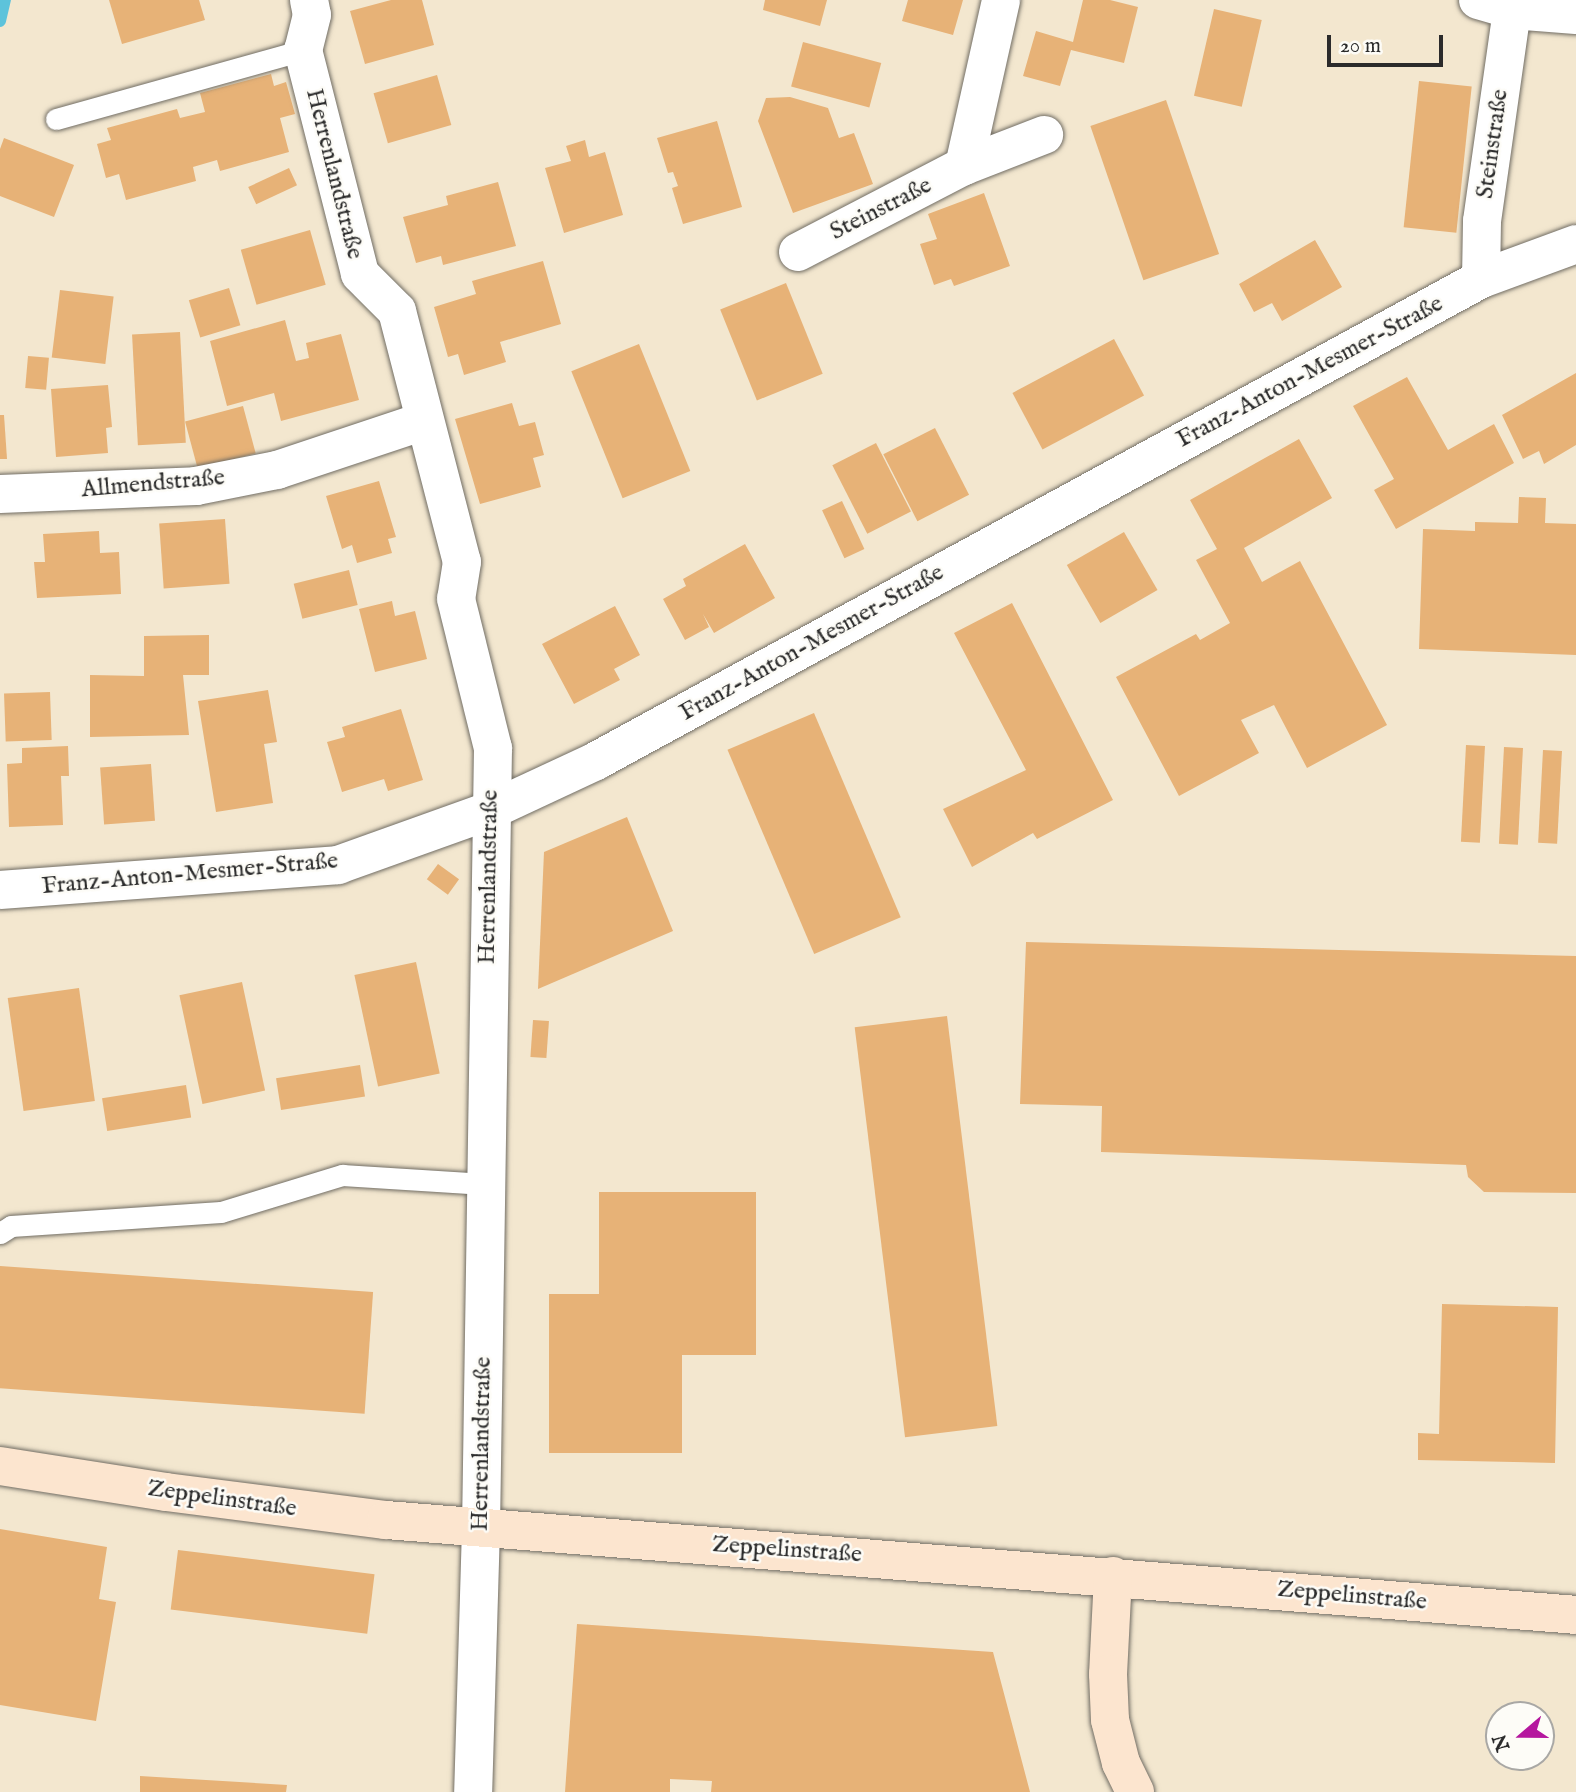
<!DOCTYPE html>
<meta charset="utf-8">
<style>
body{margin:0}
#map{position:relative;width:1576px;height:1792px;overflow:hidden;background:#f3e7cf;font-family:"IM FELL English",serif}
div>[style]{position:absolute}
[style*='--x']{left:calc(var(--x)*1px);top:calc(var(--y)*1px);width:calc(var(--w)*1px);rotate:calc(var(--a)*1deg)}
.stream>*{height:12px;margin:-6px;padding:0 6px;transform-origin:6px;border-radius:6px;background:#5dc3db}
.building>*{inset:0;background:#e7b277;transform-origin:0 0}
.roads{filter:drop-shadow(0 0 2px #716d64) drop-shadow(0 0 2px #716d64)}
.lane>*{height:21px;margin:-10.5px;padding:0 10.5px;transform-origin:10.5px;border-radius:10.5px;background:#fff}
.street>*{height:38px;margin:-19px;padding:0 19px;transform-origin:19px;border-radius:19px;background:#fff}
.secondary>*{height:38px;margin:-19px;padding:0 19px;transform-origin:19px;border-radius:19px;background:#fce5cf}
span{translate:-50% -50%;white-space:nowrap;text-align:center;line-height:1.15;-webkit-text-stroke:5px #fdfcf7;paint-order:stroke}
.street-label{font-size:24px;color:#2b2b2b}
.north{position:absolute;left:1485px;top:1701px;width:70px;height:70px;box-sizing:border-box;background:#fdfcf7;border:2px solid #a9a8a5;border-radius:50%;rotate:250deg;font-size:19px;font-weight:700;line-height:28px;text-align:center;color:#2b2b2b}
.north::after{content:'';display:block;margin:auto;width:24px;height:32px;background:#b5179e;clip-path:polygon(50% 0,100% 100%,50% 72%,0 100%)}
.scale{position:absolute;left:1327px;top:35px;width:116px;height:32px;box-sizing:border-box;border:4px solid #2b2b2b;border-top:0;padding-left:9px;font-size:21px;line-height:24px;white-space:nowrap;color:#2b2b2b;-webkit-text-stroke:5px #fdfcf7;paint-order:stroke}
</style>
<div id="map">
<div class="stream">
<i style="--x:0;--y:21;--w:22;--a:-77"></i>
</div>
<div class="building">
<i style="clip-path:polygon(109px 0,199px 0,205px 20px,122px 44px)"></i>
<i style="clip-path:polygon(391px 0,422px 0,434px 45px,365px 64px,350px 11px)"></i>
<i style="clip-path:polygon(765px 0,827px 0,820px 26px,763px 10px)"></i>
<i style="clip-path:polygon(908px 0,963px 0,953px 35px,902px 21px)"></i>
<i style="clip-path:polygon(1083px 0,1110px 0,1138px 7px,1124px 63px,1071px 50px,1060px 86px,1023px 76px,1036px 31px,1073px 42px)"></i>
<i style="left:1214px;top:9px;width:49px;height:89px;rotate:13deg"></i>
<i style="left:803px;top:42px;width:81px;height:46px;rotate:15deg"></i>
<i style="clip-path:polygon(271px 74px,274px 86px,286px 82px,295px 114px,280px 118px,289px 152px,220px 171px,217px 160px,193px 167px,196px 181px,126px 200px,119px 174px,106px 178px,97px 144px,111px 140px,107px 128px,177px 109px,180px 118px,205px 112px,200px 93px)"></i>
<i style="left:437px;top:75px;width:52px;height:66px;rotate:74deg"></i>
<i style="left:1419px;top:81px;width:53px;height:147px;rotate:6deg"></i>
<i style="clip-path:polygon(790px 97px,828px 108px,839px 138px,854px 133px,873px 184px,793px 213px,758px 121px,766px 98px)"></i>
<i style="left:1166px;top:100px;width:163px;height:80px;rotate:71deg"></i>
<i style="clip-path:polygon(717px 121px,742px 207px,683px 224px,672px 188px,678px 186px,673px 172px,668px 173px,657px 138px)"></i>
<i style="clip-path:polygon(4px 138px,74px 165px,54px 217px,0 196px,0 149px)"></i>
<i style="clip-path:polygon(585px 140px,589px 157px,605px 152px,623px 215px,564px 233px,545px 168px,571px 161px,566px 146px)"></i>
<i style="left:289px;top:168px;width:19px;height:45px;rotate:65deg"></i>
<i style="clip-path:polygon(498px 182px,516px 246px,443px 265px,441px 256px,416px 263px,403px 217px,448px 205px,446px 196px)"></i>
<i style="clip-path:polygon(984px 193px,1010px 266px,954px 286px,951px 279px,934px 285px,920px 244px,937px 239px,928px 214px)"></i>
<i style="left:310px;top:230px;width:57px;height:72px;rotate:74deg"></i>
<i style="clip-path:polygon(1315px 240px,1342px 287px,1282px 321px,1272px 303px,1254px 312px,1239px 284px)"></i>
<i style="clip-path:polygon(543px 261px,561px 324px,500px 342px,506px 362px,464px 375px,458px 354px,448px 357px,434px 307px,476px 294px,472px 281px)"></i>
<i style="left:786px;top:283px;width:98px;height:71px;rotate:68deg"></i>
<i style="left:229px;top:288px;width:39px;height:42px;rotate:73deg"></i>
<i style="left:60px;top:290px;width:54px;height:68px;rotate:7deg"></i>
<i style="clip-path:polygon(285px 320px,296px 361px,309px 358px,306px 343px,341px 334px,359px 400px,281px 421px,274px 393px,227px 406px,210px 341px)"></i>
<i style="left:180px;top:332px;width:111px;height:48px;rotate:87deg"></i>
<i style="left:1114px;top:339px;width:64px;height:115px;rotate:62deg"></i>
<i style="left:639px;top:344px;width:137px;height:73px;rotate:68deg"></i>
<i style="left:28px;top:356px;width:21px;height:32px;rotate:5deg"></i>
<i style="clip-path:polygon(1576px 373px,1576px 445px,1544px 464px,1539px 451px,1523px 459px,1502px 415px)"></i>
<i style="clip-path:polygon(1407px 377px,1448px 450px,1494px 424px,1514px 463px,1396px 529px,1374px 490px,1394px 479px,1353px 406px)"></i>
<i style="clip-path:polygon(108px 385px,112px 427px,106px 428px,108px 453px,56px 457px,51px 389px)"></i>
<i style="clip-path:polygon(512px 403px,519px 426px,535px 422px,544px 455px,533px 458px,541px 487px,480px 504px,455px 419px)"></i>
<i style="left:243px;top:406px;width:49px;height:60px;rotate:75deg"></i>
<i style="clip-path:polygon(0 415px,4px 415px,7px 459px,0 459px)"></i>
<i style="left:935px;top:428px;width:75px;height:58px;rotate:63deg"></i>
<i style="clip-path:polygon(1299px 439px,1332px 498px,1244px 548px,1262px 582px,1300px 561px,1387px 725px,1307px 768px,1274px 705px,1241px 720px,1259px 753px,1179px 796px,1116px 677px,1196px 634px,1200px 640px,1230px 623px,1196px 560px,1217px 549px,1190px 500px)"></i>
<i style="left:876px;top:443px;width:77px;height:49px;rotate:63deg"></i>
<i style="clip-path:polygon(379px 481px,396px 537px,388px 539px,392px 553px,357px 563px,352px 545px,342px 549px,326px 496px)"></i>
<i style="clip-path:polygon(1519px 497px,1546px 498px,1545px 523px,1576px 524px,1576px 655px,1419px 649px,1423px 529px,1475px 531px,1475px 522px,1518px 523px)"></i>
<i style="left:842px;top:501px;width:53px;height:22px;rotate:65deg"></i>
<i style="left:225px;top:519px;width:65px;height:66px;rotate:86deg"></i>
<i style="clip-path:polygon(99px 531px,100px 553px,119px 552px,121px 594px,37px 598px,34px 562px,45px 562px,43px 534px)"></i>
<i style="left:1124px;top:532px;width:67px;height:66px;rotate:60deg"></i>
<i style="clip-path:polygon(745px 544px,775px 598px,714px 633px,703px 614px,709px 627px,685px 640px,663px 599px,686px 586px,683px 579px)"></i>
<i style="left:349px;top:570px;width:36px;height:57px;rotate:76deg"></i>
<i style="clip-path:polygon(392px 601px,395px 616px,415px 611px,427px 659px,375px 672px,359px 609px)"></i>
<i style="clip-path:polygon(1012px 603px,1113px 800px,1037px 839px,1033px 833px,972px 867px,943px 809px,1026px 770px,954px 633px)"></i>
<i style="clip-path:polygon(615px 606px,640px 655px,614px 669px,620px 680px,574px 704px,542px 644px)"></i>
<i style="clip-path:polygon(209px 635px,209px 675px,183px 675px,189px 735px,90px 737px,90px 675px,144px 676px,144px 636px)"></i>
<i style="clip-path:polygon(268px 690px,277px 742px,264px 744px,273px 803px,216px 812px,198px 701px)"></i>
<i style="left:50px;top:692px;width:48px;height:46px;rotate:88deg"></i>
<i style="clip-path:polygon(401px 709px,423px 780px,388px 791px,384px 779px,342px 792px,327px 742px,345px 737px,342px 727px)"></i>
<i style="left:814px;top:713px;width:222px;height:94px;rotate:67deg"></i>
<i style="left:1466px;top:745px;width:19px;height:97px;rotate:3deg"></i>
<i style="clip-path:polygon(68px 746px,69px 776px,61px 776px,63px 825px,9px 827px,7px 764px,22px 763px,22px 748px)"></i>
<i style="left:1504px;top:747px;width:19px;height:97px;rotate:3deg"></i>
<i style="left:1543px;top:750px;width:19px;height:93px;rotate:3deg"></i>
<i style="left:151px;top:764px;width:57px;height:51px;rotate:86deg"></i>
<i style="clip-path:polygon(627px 817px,673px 931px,538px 989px,544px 852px)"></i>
<i style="left:438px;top:864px;width:26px;height:19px;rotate:36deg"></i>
<i style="clip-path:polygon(1026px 942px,1576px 956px,1576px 1193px,1484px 1192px,1468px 1177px,1466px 1165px,1101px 1152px,1102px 1106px,1020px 1104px)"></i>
<i style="left:416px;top:962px;width:114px;height:63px;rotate:78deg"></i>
<i style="left:242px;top:982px;width:111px;height:64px;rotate:78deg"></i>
<i style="left:79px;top:988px;width:114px;height:72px;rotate:82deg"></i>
<i style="left:947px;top:1016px;width:413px;height:93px;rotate:83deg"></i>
<i style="left:533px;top:1020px;width:16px;height:37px;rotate:4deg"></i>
<i style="left:360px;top:1065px;width:32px;height:85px;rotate:81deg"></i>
<i style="left:186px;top:1085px;width:33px;height:85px;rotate:81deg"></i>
<i style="clip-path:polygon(599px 1192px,756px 1192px,756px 1355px,682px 1355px,682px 1453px,549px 1453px,549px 1294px,599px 1294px)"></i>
<i style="left:0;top:1266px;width:374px;height:122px;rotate:4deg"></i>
<i style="clip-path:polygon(1442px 1304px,1558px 1307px,1555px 1463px,1418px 1460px,1418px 1433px,1439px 1434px)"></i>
<i style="clip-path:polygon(0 1529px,107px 1547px,99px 1599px,116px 1602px,96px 1721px,0 1705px)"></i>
<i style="left:178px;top:1550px;width:198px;height:60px;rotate:7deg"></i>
<i style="clip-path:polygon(577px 1624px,993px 1652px,1030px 1792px,711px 1792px,712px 1781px,670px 1779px,670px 1792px,565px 1792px)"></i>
<i style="clip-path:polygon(140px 1776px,287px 1785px,286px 1792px,140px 1792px)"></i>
</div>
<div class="roads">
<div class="lane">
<i style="--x:56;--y:119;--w:256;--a:-15.6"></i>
<i style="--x:0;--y:1233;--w:13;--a:-32"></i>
<i style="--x:11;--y:1226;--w:210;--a:-3.8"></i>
<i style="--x:221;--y:1212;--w:127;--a:-17"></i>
<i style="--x:342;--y:1175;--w:143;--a:3.6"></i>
</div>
<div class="street">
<i style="--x:309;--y:0;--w:15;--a:79"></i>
<i style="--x:312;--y:15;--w:36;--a:104"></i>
<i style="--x:303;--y:50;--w:231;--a:75.7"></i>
<i style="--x:360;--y:274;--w:52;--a:45"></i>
<i style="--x:397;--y:311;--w:259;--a:75.5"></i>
<i style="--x:462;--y:562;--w:37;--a:99"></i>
<i style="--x:456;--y:599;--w:154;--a:76.1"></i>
<i style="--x:493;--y:748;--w:780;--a:90.88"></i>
<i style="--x:481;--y:1528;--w:264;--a:91.7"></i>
<i style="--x:1478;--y:0;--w:35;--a:16"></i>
<i style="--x:1512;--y:10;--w:64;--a:4.5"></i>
<i style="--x:964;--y:166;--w:86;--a:-21.2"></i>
<i style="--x:798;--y:252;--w:187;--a:-27.4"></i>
<i style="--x:964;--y:166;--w:170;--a:-77.4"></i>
<i style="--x:1481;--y:279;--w:58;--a:-89"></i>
<i style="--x:1482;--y:221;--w:213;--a:-81.9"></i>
<i style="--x:0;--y:494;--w:196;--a:-2.3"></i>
<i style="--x:196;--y:486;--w:83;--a:-11.2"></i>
<i style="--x:277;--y:470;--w:155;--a:-18.4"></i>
<i style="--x:0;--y:890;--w:339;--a:-4.2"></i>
<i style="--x:338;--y:865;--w:160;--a:-19.7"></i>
<i style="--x:489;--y:811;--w:118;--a:-25"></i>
<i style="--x:596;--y:761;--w:1008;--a:-28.57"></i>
<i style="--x:1481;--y:279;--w:101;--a:-20.2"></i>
</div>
<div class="secondary">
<i style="--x:0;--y:1466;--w:168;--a:8.9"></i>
<i style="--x:166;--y:1492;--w:222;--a:7.3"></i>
<i style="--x:386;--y:1520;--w:1194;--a:4.56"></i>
<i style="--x:1113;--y:1576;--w:98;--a:92.9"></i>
<i style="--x:1108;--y:1674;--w:46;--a:87.5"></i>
<i style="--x:1110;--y:1720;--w:44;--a:75.7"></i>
<i style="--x:1121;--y:1763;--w:32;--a:64"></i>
</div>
</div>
<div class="street-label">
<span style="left:1493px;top:144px;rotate:-82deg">Steinstraße</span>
<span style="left:334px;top:174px;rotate:76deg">Herrenlandstraße</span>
<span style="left:881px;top:209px;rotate:-27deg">Steinstraße</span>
<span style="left:1310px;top:372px;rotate:-28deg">Franz-Anton-Mesmer-Straße</span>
<span style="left:153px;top:484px;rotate:-5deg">Allmendstraße</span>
<span style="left:812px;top:643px;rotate:-29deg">Franz-Anton-Mesmer-Straße</span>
<span style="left:190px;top:874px;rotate:-5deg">Franz-Anton-Mesmer-Straße</span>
<span style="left:489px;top:877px;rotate:-89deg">Herrenlandstraße</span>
<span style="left:482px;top:1444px;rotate:-89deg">Herrenlandstraße</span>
<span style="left:222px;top:1499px;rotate:8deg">Zeppelinstraße</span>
<span style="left:787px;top:1550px;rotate:4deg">Zeppelinstraße</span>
<span style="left:1352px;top:1596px;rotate:5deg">Zeppelinstraße</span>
</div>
<div class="north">N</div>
<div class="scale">20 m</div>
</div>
